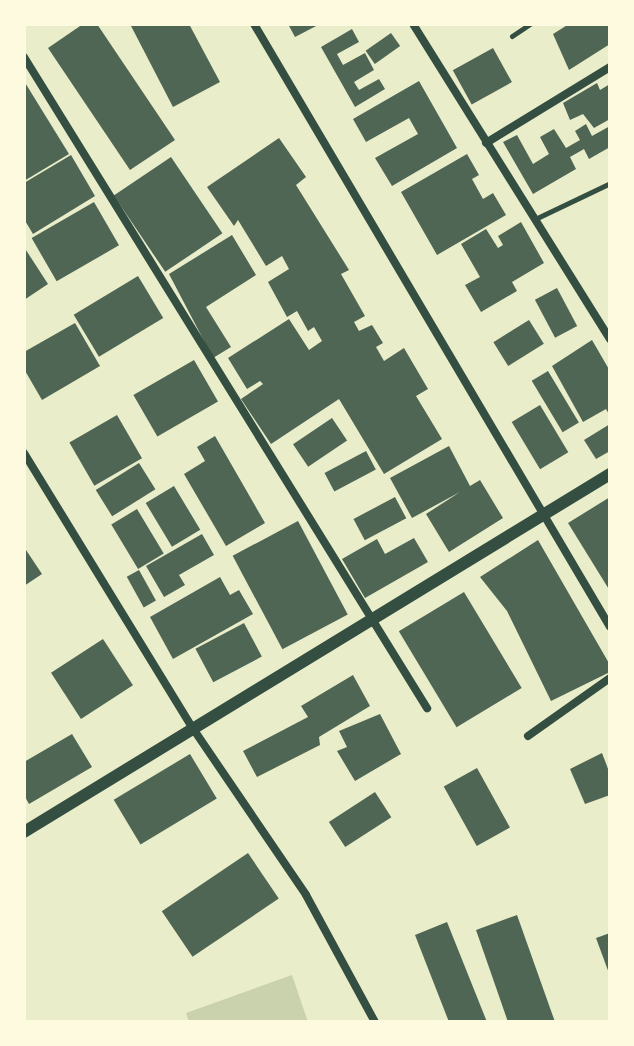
<!DOCTYPE html>
<style>
body{margin:0}
#map{position:relative;width:634px;height:1046px;overflow:hidden;background:#e9edc9;font-family:"Roboto Condensed",sans-serif}
div>[style]{position:absolute}
[style*='--x']{left:calc(var(--x)*1px);top:calc(var(--y)*1px);width:calc(var(--w)*1px);rotate:calc(var(--a)*1deg)}
.green>*{inset:0;background:#cad2ad}
.building>*{inset:0;background:#4f6655;transform-origin:0 0}
.service>*{height:5px;margin:-2.5px;padding:0 2.5px;transform-origin:2.5px;border-radius:2.5px;background:#344e41}
.minor>*{height:8px;margin:-4px;padding:0 4px;transform-origin:4px;border-radius:4px;background:#344e41}
.tertiary>*{height:12px;margin:-6px;padding:0 6px;transform-origin:6px;border-radius:6px;background:#344e41}
span{translate:-50% -50%;white-space:nowrap;text-align:center;line-height:1.15;-webkit-text-stroke:6px #fefae0;paint-order:stroke}
.frame{position:absolute;inset:0;border:26px solid #fefae0;pointer-events:none}
</style>
<div id="map">
<div class="green">
<i style="clip-path:polygon(292px 975px,308px 1022px,189px 1022px,186px 1013px)"></i>
</div>
<div class="building">
<i style="clip-path:polygon(83px 24px,97px 24px,175px 140px,130px 170px,48px 48px)"></i>
<i style="clip-path:polygon(130px 24px,189px 24px,220px 82px,173px 107px)"></i>
<i style="clip-path:polygon(288px 24px,320px 24px,295px 37px)"></i>
<i style="clip-path:polygon(569px 24px,610px 24px,610px 44px,569px 70px,553px 34px)"></i>
<i style="clip-path:polygon(352px 29px,359px 42px,337px 54px,343px 65px,365px 53px,374px 70px,354px 82px,359px 90px,379px 79px,385px 89px,355px 107px,321px 47px)"></i>
<i style="left:391px;top:33px;width:16px;height:31px;rotate:55deg"></i>
<i style="left:493px;top:48px;width:39px;height:46px;rotate:61deg"></i>
<i style="clip-path:polygon(24px 81px,69px 154px,24px 181px)"></i>
<i style="clip-path:polygon(419px 81px,457px 148px,392px 186px,375px 158px,418px 134px,409px 118px,366px 142px,353px 119px)"></i>
<i style="clip-path:polygon(597px 83px,600px 90px,610px 84px,610px 119px,594px 128px,583px 114px,570px 120px,563px 103px)"></i>
<i style="clip-path:polygon(586px 124px,592px 136px,610px 126px,610px 147px,589px 159px,584px 149px,570px 157px,576px 169px,533px 194px,503px 142px,517px 135px,533px 164px,549px 154px,540px 137px,554px 129px,566px 148px,580px 140px,575px 131px)"></i>
<i style="clip-path:polygon(279px 138px,306px 177px,296px 185px,349px 270px,341px 274px,365px 316px,354px 322px,359px 331px,372px 325px,383px 343px,376px 347px,384px 361px,404px 348px,428px 389px,416px 396px,442px 439px,384px 474px,339px 399px,271px 444px,241px 399px,263px 384px,260px 381px,247px 389px,228px 358px,289px 319px,309px 350px,322px 341px,314px 327px,308px 331px,297px 311px,287px 317px,268px 282px,289px 269px,282px 256px,266px 266px,238px 220px,234px 226px,207px 187px)"></i>
<i style="clip-path:polygon(467px 154px,479px 175px,472px 179px,483px 199px,493px 193px,506px 215px,437px 255px,401px 192px)"></i>
<i style="clip-path:polygon(71px 155px,95px 196px,33px 234px,24px 219px,24px 183px)"></i>
<i style="left:171px;top:157px;width:92px;height:69px;rotate:56deg"></i>
<i style="left:94px;top:202px;width:50px;height:72px;rotate:60deg"></i>
<i style="clip-path:polygon(521px 222px,544px 263px,512px 282px,517px 291px,481px 312px,465px 285px,480px 277px,461px 244px,486px 229px,498px 248px,503px 245px,498px 236px)"></i>
<i style="clip-path:polygon(232px 235px,256px 275px,206px 307px,231px 347px,213px 358px,169px 274px)"></i>
<i style="clip-path:polygon(24px 247px,48px 284px,24px 300px)"></i>
<i style="left:138px;top:276px;width:49px;height:75px;rotate:59deg"></i>
<i style="left:557px;top:288px;width:43px;height:25px;rotate:62deg"></i>
<i style="left:529px;top:320px;width:28px;height:42px;rotate:58deg"></i>
<i style="clip-path:polygon(75px 323px,100px 366px,42px 400px,24px 369px,24px 352px)"></i>
<i style="clip-path:polygon(592px 340px,610px 371px,610px 416px,606px 409px,583px 422px,552px 366px)"></i>
<i style="left:194px;top:360px;width:48px;height:70px;rotate:60deg"></i>
<i style="left:548px;top:371px;width:60px;height:19px;rotate:59deg"></i>
<i style="left:540px;top:405px;width:55px;height:33px;rotate:59deg"></i>
<i style="left:117px;top:415px;width:50px;height:55px;rotate:60deg"></i>
<i style="left:332px;top:418px;width:27px;height:47px;rotate:56deg"></i>
<i style="clip-path:polygon(610px 424px,610px 451px,596px 459px,584px 440px)"></i>
<i style="clip-path:polygon(215px 436px,265px 523px,226px 546px,184px 474px,205px 461px,197px 447px)"></i>
<i style="clip-path:polygon(449px 446px,470px 486px,480px 480px,503px 518px,449px 552px,426px 514px,460px 492px,412px 518px,390px 478px)"></i>
<i style="left:366px;top:451px;width:21px;height:47px;rotate:62deg"></i>
<i style="left:139px;top:463px;width:31px;height:51px;rotate:58deg"></i>
<i style="left:174px;top:486px;width:51px;height:33px;rotate:59deg"></i>
<i style="left:395px;top:497px;width:24px;height:47px;rotate:62deg"></i>
<i style="clip-path:polygon(610px 497px,610px 591px,568px 523px)"></i>
<i style="left:137px;top:509px;width:52px;height:30px;rotate:59deg"></i>
<i style="left:298px;top:521px;width:106px;height:74px;rotate:62deg"></i>
<i style="clip-path:polygon(202px 534px,214px 555px,179px 575px,185px 585px,164px 597px,146px 566px)"></i>
<i style="clip-path:polygon(414px 538px,428px 562px,365px 598px,342px 559px,377px 539px,385px 554px)"></i>
<i style="clip-path:polygon(538px 540px,610px 665px,610px 672px,551px 701px,507px 611px,480px 577px)"></i>
<i style="clip-path:polygon(24px 547px,42px 574px,24px 586px)"></i>
<i style="left:139px;top:570px;width:35px;height:14px;rotate:61deg"></i>
<i style="clip-path:polygon(220px 577px,230px 595px,239px 590px,253px 614px,173px 659px,150px 617px)"></i>
<i style="left:464px;top:592px;width:112px;height:76px;rotate:59deg"></i>
<i style="left:244px;top:623px;width:38px;height:55px;rotate:62deg"></i>
<i style="left:103px;top:639px;width:55px;height:62px;rotate:57deg"></i>
<i style="clip-path:polygon(353px 675px,370px 706px,319px 737px,320px 745px,257px 777px,243px 751px,308px 717px,301px 706px)"></i>
<i style="clip-path:polygon(380px 714px,401px 754px,355px 781px,337px 751px,347px 747px,339px 731px)"></i>
<i style="clip-path:polygon(72px 734px,92px 767px,29px 804px,24px 795px,24px 762px)"></i>
<i style="clip-path:polygon(602px 753px,610px 774px,610px 795px,585px 804px,570px 769px)"></i>
<i style="left:190px;top:754px;width:52px;height:89px;rotate:59deg"></i>
<i style="left:477px;top:768px;width:68px;height:38px;rotate:61deg"></i>
<i style="left:375px;top:792px;width:30px;height:55px;rotate:57deg"></i>
<i style="left:248px;top:853px;width:55px;height:104px;rotate:56deg"></i>
<i style="clip-path:polygon(517px 915px,555px 1022px,508px 1022px,476px 930px)"></i>
<i style="clip-path:polygon(447px 922px,487px 1022px,449px 1022px,415px 935px)"></i>
<i style="clip-path:polygon(610px 933px,610px 976px,596px 938px)"></i>
</div>
<div class="service">
<i style="--x:512;--y:36;--w:22;--a:-34"></i>
<i style="--x:535;--y:219;--w:83;--a:-25.6"></i>
</div>
<div class="minor">
<i style="--x:254;--y:24;--w:700;--a:59.44"></i>
<i style="--x:413;--y:24;--w:372;--a:58"></i>
<i style="--x:24;--y:57;--w:766;--a:58.24"></i>
<i style="--x:486;--y:143;--w:145;--a:-31.5"></i>
<i style="--x:24;--y:453;--w:325;--a:58.5"></i>
<i style="--x:194;--y:730;--w:199;--a:55.8"></i>
<i style="--x:306;--y:895;--w:145;--a:61.5"></i>
<i style="--x:528;--y:736;--w:100;--a:-35.3"></i>
</div>
<div class="tertiary">
<i style="--x:24;--y:832;--w:687;--a:-31.42"></i>
</div>
<div class="frame"></div>
</div>
